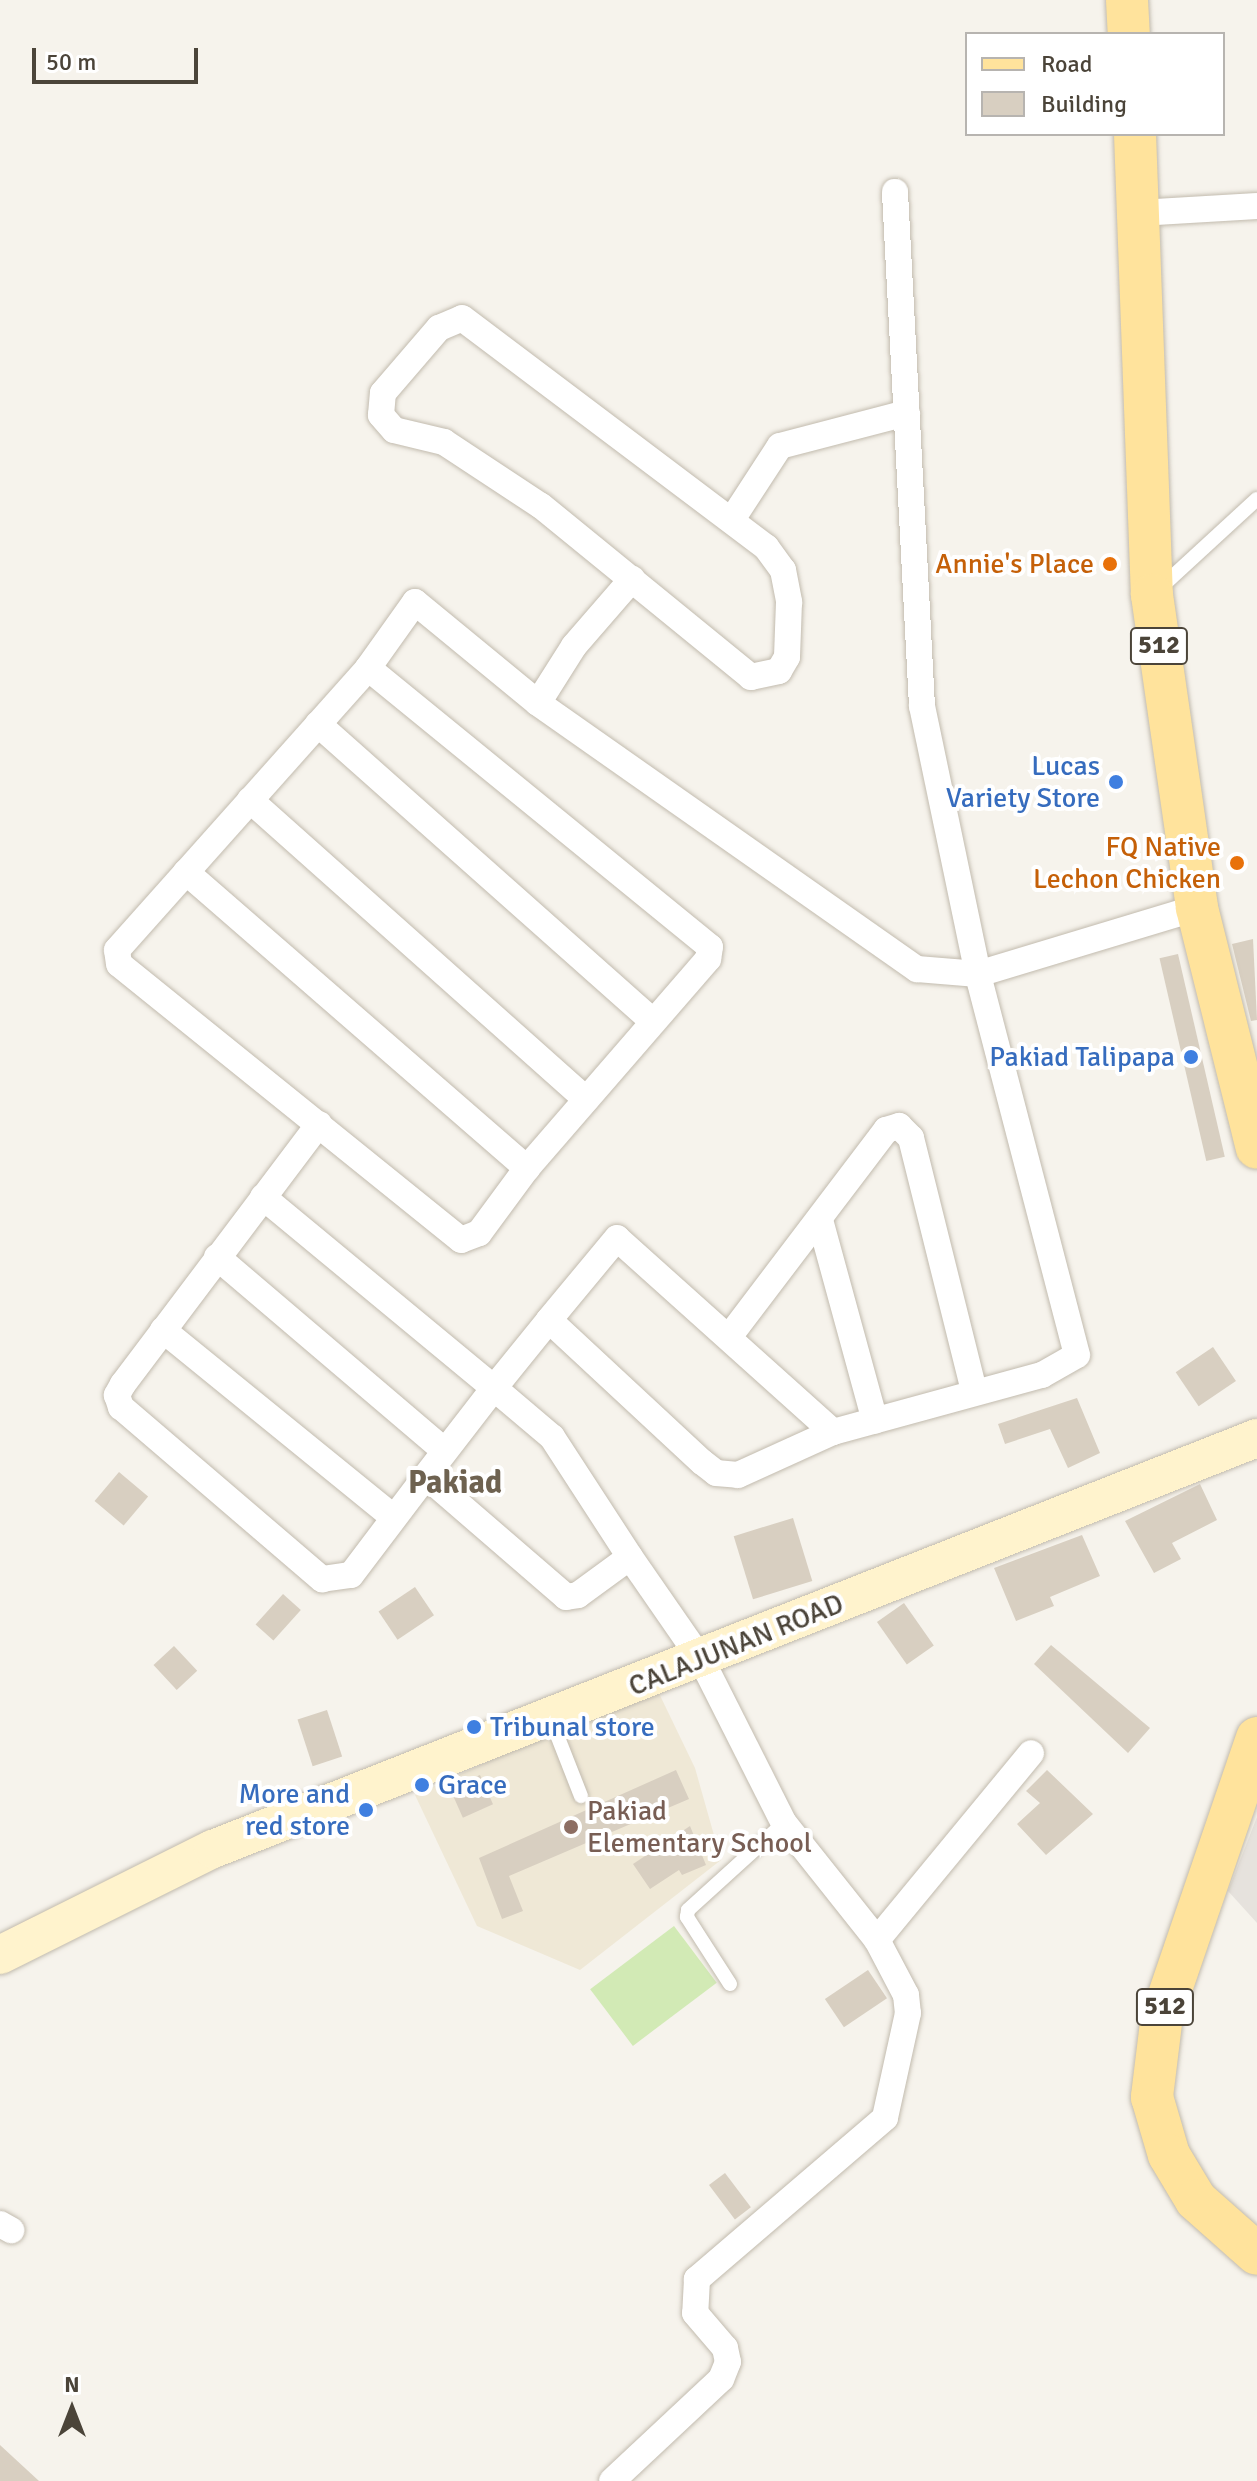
<!DOCTYPE html>
<style>
body{margin:0}
#map{position:relative;width:1257px;height:2481px;overflow:hidden;background:#f6f3ec;font-family:Signika,sans-serif}
div>[style]{position:absolute}
[style*='--x']{left:calc(var(--x)*1px);top:calc(var(--y)*1px);width:calc(var(--w)*1px);rotate:calc(var(--a)*1deg)}
.industrial>*{inset:0;background:#e6e2dd}
.education>*{inset:0;background:#efe8d6}
.green>*{inset:0;background:#d2eab5;transform-origin:0 0}
.building>*{inset:0;background:#d8cfc1;transform-origin:0 0}
.roads{filter:drop-shadow(0 0 2px #c2bbae) drop-shadow(0 0 2px #c2bbae)}
.service>*{height:14px;margin:-7px;padding:0 7px;transform-origin:7px;border-radius:7px;background:#fff}
.minor>*{height:26px;margin:-13px;padding:0 13px;transform-origin:13px;border-radius:13px;background:#fff}
.secondary>*{height:38px;margin:-19px;padding:0 19px;transform-origin:19px;border-radius:19px;background:#fff3cd}
.primary>*{height:42px;margin:-21px;padding:0 21px;transform-origin:21px;border-radius:21px;background:#ffe39c}
.dots>*{width:22px;height:22px;translate:-50% -50%;box-sizing:border-box;border:4px solid #fff;border-radius:50%}
span{translate:-50% -50%;white-space:nowrap;text-align:center;line-height:1.15;-webkit-text-stroke:8px #fff;paint-order:stroke}
.shield-label span{padding:2px 6px;background:#fff;border:2px solid;border-radius:6px;-webkit-text-stroke-width:0}
.shield-label{font-size:26px;color:#4b4439;font-weight:700}
.food-label{font-size:28px;color:#c56008}
.right{translate:-100% -50%;text-align:right}
.shop-label{font-size:28px;color:#366cbe}
.left{translate:0 -50%;text-align:left}
.street-label{font-size:28px;color:#4b4439}
.education-label{font-size:28px;color:#785e54}
.quarter-label{font-size:32px;color:#6e6250;font-weight:700}
.legend{position:absolute;left:965px;top:32px;width:260px;height:104px;box-sizing:border-box;background:#fff;border:2px solid #b7b4b0;margin:0;padding:10px 14px;list-style:none;font-size:24px;color:#4b4439}
.legend li{display:flex;align-items:center;gap:16px;height:40px}
.legend b{width:40px;border:2px solid #b7b4b0}
.north{position:absolute;left:32px;top:2369px;width:80px;height:80px;-webkit-text-stroke:6px #fff;paint-order:stroke;rotate:0deg;font-size:22px;font-weight:700;line-height:32px;text-align:center;color:#4b4439}
.north::after{content:'';display:block;margin:auto;width:28px;height:36px;background:#4b4439;clip-path:polygon(50% 0,100% 100%,50% 72%,0 100%)}
.scale{position:absolute;left:32px;top:48px;width:166px;height:36px;box-sizing:border-box;border:4px solid #4b4439;border-top:0;padding-left:10px;font-size:24px;line-height:28px;white-space:nowrap;color:#4b4439;-webkit-text-stroke:6px #fff;paint-order:stroke}
</style>
<div id="map">
<div class="industrial">
<i style="clip-path:polygon(1257px 1817px,1257px 1923px,1228px 1891px)"></i>
</div>
<div class="education">
<i style="clip-path:polygon(655px 1685px,695px 1768px,721px 1860px,580px 1970px,477px 1926px,415px 1795px)"></i>
</div>
<div class="green">
<i style="left:674px;top:1926px;width:71px;height:105px;rotate:53deg"></i>
</div>
<div class="building">
<i style="clip-path:polygon(1253px 939px,1257px 1020px,1251px 1021px,1232px 944px)"></i>
<i style="left:1178px;top:954px;width:208px;height:19px;rotate:77deg"></i>
<i style="left:1213px;top:1347px;width:41px;height:45px;rotate:56deg"></i>
<i style="clip-path:polygon(1077px 1398px,1100px 1453px,1068px 1468px,1050px 1429px,1005px 1444px,998px 1424px)"></i>
<i style="left:119px;top:1472px;width:38px;height:38px;rotate:40deg"></i>
<i style="clip-path:polygon(1200px 1484px,1217px 1520px,1172px 1543px,1181px 1559px,1154px 1573px,1125px 1521px)"></i>
<i style="left:793px;top:1518px;width:66px;height:62px;rotate:73deg"></i>
<i style="clip-path:polygon(1082px 1535px,1100px 1576px,1050px 1597px,1054px 1606px,1016px 1621px,994px 1568px)"></i>
<i style="left:415px;top:1587px;width:34px;height:44px;rotate:56deg"></i>
<i style="left:283px;top:1594px;width:24px;height:41px;rotate:42deg"></i>
<i style="left:904px;top:1603px;width:52px;height:33px;rotate:55deg"></i>
<i style="clip-path:polygon(1051px 1645px,1150px 1728px,1128px 1753px,1034px 1664px)"></i>
<i style="left:174px;top:1646px;width:34px;height:28px;rotate:47deg"></i>
<i style="left:327px;top:1710px;width:49px;height:31px;rotate:72deg"></i>
<i style="clip-path:polygon(676px 1770px,689px 1799px,509px 1876px,523px 1911px,502px 1919px,479px 1858px)"></i>
<i style="clip-path:polygon(1047px 1770px,1093px 1814px,1046px 1855px,1017px 1824px,1040px 1803px,1026px 1791px)"></i>
<i style="left:480px;top:1775px;width:32px;height:33px;rotate:66deg"></i>
<i style="clip-path:polygon(690px 1826px,706px 1865px,682px 1875px,679px 1870px,650px 1889px,633px 1864px)"></i>
<i style="left:868px;top:1970px;width:34px;height:52px;rotate:56deg"></i>
<i style="left:725px;top:2173px;width:43px;height:20px;rotate:53deg"></i>
<i style="clip-path:polygon(0 2445px,39px 2481px,0 2481px)"></i>
</div>
<div class="roads">
<div class="service">
<i style="--x:1159;--y:589;--w:133;--a:-42.6"></i>
<i style="--x:550;--y:1717;--w:85;--a:68.6"></i>
<i style="--x:730;--y:1984;--w:80;--a:-122.7"></i>
<i style="--x:687;--y:1917;--w:7;--a:-82"></i>
<i style="--x:688;--y:1910;--w:130;--a:-42.2"></i>
</div>
<div class="minor">
<i style="--x:1139;--y:213;--w:118;--a:-3.4"></i>
<i style="--x:462;--y:318;--w:381;--a:37"></i>
<i style="--x:766;--y:547;--w:29;--a:54"></i>
<i style="--x:783;--y:570;--w:33;--a:79"></i>
<i style="--x:789;--y:602;--w:55;--a:92.1"></i>
<i style="--x:787;--y:657;--w:16;--a:120"></i>
<i style="--x:779;--y:671;--w:29;--a:168"></i>
<i style="--x:751;--y:677;--w:271;--a:-140.8"></i>
<i style="--x:541;--y:506;--w:116;--a:-146.6"></i>
<i style="--x:444;--y:442;--w:51;--a:-166.5"></i>
<i style="--x:394;--y:430;--w:20;--a:-131"></i>
<i style="--x:381;--y:415;--w:22;--a:-85"></i>
<i style="--x:383;--y:393;--w:86;--a:-49.3"></i>
<i style="--x:439;--y:328;--w:25;--a:-23"></i>
<i style="--x:733;--y:518;--w:86;--a:-56.9"></i>
<i style="--x:780;--y:446;--w:131;--a:-14.6"></i>
<i style="--x:368;--y:668;--w:441;--a:39.2"></i>
<i style="--x:710;--y:947;--w:12;--a:99"></i>
<i style="--x:708;--y:959;--w:276;--a:130.9"></i>
<i style="--x:527;--y:1168;--w:81;--a:126.4"></i>
<i style="--x:479;--y:1233;--w:19;--a:159"></i>
<i style="--x:461;--y:1240;--w:439;--a:-141.1"></i>
<i style="--x:119;--y:964;--w:14;--a:-98"></i>
<i style="--x:117;--y:950;--w:378;--a:-48.3"></i>
<i style="--x:368;--y:668;--w:81;--a:-54.5"></i>
<i style="--x:415;--y:602;--w:159;--a:39.4"></i>
<i style="--x:538;--y:703;--w:463;--a:35.1"></i>
<i style="--x:917;--y:969;--w:61;--a:4.7"></i>
<i style="--x:978;--y:974;--w:229;--a:-16.8"></i>
<i style="--x:538;--y:703;--w:67;--a:-57.7"></i>
<i style="--x:574;--y:646;--w:89;--a:-49.1"></i>
<i style="--x:318;--y:724;--w:448;--a:41.6"></i>
<i style="--x:250;--y:800;--w:450;--a:41.7"></i>
<i style="--x:186;--y:872;--w:452;--a:41"></i>
<i style="--x:319;--y:1124;--w:326;--a:127"></i>
<i style="--x:123;--y:1384;--w:13;--a:119"></i>
<i style="--x:117;--y:1395;--w:13;--a:72"></i>
<i style="--x:121;--y:1407;--w:265;--a:40.6"></i>
<i style="--x:322;--y:1579;--w:29;--a:-8"></i>
<i style="--x:351;--y:1575;--w:124;--a:-52.9"></i>
<i style="--x:426;--y:1476;--w:185;--a:40.8"></i>
<i style="--x:566;--y:1597;--w:12;--a:-9"></i>
<i style="--x:578;--y:1595;--w:64;--a:-36.2"></i>
<i style="--x:630;--y:1557;--w:126;--a:55.3"></i>
<i style="--x:702;--y:1661;--w:182;--a:63.2"></i>
<i style="--x:784;--y:1823;--w:149;--a:51.5"></i>
<i style="--x:877;--y:1940;--w:62;--a:62.2"></i>
<i style="--x:906;--y:1995;--w:18;--a:84"></i>
<i style="--x:908;--y:2013;--w:107;--a:102.4"></i>
<i style="--x:885;--y:2118;--w:248;--a:139.4"></i>
<i style="--x:697;--y:2279;--w:34;--a:93"></i>
<i style="--x:695;--y:2313;--w:46;--a:49.4"></i>
<i style="--x:725;--y:2348;--w:14;--a:78"></i>
<i style="--x:728;--y:2362;--w:18;--a:112"></i>
<i style="--x:721;--y:2379;--w:149;--a:136.9"></i>
<i style="--x:263;--y:1197;--w:300;--a:39.6"></i>
<i style="--x:494;--y:1388;--w:87;--a:-51"></i>
<i style="--x:820;--y:1220;--w:208;--a:74.7"></i>
<i style="--x:217;--y:1257;--w:299;--a:40.4"></i>
<i style="--x:163;--y:1330;--w:295;--a:39.1"></i>
<i style="--x:729;--y:1337;--w:260;--a:-52.8"></i>
<i style="--x:886;--y:1130;--w:14;--a:-17"></i>
<i style="--x:899;--y:1126;--w:17;--a:45"></i>
<i style="--x:911;--y:1138;--w:260;--a:76"></i>
<i style="--x:833;--y:1432;--w:290;--a:-138.1"></i>
<i style="--x:617;--y:1238;--w:107;--a:129.7"></i>
<i style="--x:549;--y:1320;--w:209;--a:42.9"></i>
<i style="--x:702;--y:1462;--w:18;--a:38"></i>
<i style="--x:716;--y:1473;--w:22;--a:5"></i>
<i style="--x:738;--y:1475;--w:104;--a:-24.4"></i>
<i style="--x:833;--y:1432;--w:217;--a:-15.3"></i>
<i style="--x:1042;--y:1375;--w:40;--a:-29.7"></i>
<i style="--x:1077;--y:1355;--w:394;--a:-104.6"></i>
<i style="--x:978;--y:974;--w:274;--a:-101.8"></i>
<i style="--x:922;--y:706;--w:515;--a:-93.01"></i>
<i style="--x:426;--y:1476;--w:111;--a:-52.3"></i>
<i style="--x:494;--y:1388;--w:76;--a:40.2"></i>
<i style="--x:552;--y:1437;--w:143;--a:57"></i>
<i style="--x:877;--y:1940;--w:242;--a:-50.5"></i>
<i style="--x:0;--y:2224;--w:13;--a:29"></i>
</div>
<div class="secondary">
<i style="--x:0;--y:1955;--w:238;--a:-26.5"></i>
<i style="--x:213;--y:1849;--w:1122;--a:-21.49"></i>
</div>
<div class="primary">
<i style="--x:1127;--y:0;--w:34;--a:87"></i>
<i style="--x:1135;--y:134;--w:461;--a:87.9"></i>
<i style="--x:1152;--y:595;--w:316;--a:81.8"></i>
<i style="--x:1197;--y:908;--w:247;--a:76"></i>
<i style="--x:1257;--y:1738;--w:293;--a:108.9"></i>
<i style="--x:1162;--y:2015;--w:83;--a:97"></i>
<i style="--x:1152;--y:2097;--w:60;--a:73.7"></i>
<i style="--x:1169;--y:2155;--w:52;--a:59"></i>
<i style="--x:1196;--y:2200;--w:81;--a:41.5"></i>
</div>
</div>
<div class="dots">
<i style="left:1110px;top:564px;background:#e8710a"></i>
<i style="left:1116px;top:782px;background:#3f7fe0"></i>
<i style="left:1237px;top:863px;background:#e8710a"></i>
<i style="left:1191px;top:1057px;background:#3f7fe0"></i>
<i style="left:474px;top:1727px;background:#3f7fe0"></i>
<i style="left:422px;top:1785px;background:#3f7fe0"></i>
<i style="left:366px;top:1810px;background:#3f7fe0"></i>
<i style="left:571px;top:1827px;background:#8d6e63"></i>
</div>
<div class="shield-label">
<span style="left:1159px;top:646px">512</span>
<span style="left:1165px;top:2007px">512</span>
</div>
<div class="food-label">
<span class="right" style="left:1094px;top:564px">Annie's Place</span>
<span class="right" style="left:1221px;top:863px">FQ Native<br>Lechon Chicken</span>
</div>
<div class="shop-label">
<span class="right" style="left:1100px;top:782px">Lucas<br>Variety Store</span>
<span class="right" style="left:1175px;top:1057px">Pakiad Talipapa</span>
<span class="left" style="left:490px;top:1727px">Tribunal store</span>
<span class="left" style="left:438px;top:1785px">Grace</span>
<span class="right" style="left:350px;top:1810px">More and<br>red store</span>
</div>
<div class="street-label">
<span style="left:736px;top:1645px;rotate:-22deg">CALAJUNAN ROAD</span>
</div>
<div class="education-label">
<span class="left" style="left:587px;top:1827px">Pakiad<br>Elementary School</span>
</div>
<div class="quarter-label">
<span style="left:455px;top:1483px">Pakiad</span>
</div>
<ul class="legend">
<li><b style="height:10px;background:#ffe39c"></b>Road</li>
<li><b style="height:22px;background:#d8cfc1"></b>Building</li>
</ul>
<div class="north">N</div>
<div class="scale">50 m</div>
</div>
